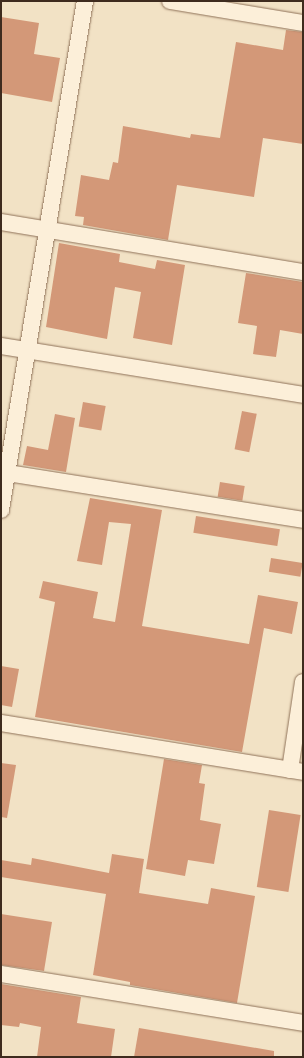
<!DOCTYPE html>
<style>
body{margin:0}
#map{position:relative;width:304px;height:1058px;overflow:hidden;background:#f2e2c5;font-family:"PT Serif",serif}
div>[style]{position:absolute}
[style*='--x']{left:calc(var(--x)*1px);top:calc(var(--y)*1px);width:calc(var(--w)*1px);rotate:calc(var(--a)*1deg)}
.building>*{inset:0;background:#d39878;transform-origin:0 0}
.roads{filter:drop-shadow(0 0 1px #8f7259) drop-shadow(0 0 1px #8f7259)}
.minor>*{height:16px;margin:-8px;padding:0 8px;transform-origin:8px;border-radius:8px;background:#fcefd9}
span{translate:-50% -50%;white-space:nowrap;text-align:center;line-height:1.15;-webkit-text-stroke:4px #f9ecd5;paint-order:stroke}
.frame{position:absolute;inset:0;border:2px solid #3e2b1e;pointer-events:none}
</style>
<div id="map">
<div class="building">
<i style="clip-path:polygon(1px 17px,39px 23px,34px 54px,60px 58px,52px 102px,1px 93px)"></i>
<i style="clip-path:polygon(286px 30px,303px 32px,303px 144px,263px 138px,254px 197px,177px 185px,168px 240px,83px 225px,84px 217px,75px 216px,81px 175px,109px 180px,113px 162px,118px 163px,123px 126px,190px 138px,191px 134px,220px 138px,236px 42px,283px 50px)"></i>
<i style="clip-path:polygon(59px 243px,120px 254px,119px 262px,155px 269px,157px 260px,185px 265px,172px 345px,133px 338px,141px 292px,115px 287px,107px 339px,46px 327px)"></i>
<i style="clip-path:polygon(246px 273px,303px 282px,303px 334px,280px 330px,276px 357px,253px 354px,257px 326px,238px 323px)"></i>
<i style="left:83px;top:402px;width:23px;height:25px;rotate:10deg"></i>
<i style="left:242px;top:411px;width:15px;height:39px;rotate:11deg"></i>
<i style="clip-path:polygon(55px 414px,75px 418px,66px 472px,23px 465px,27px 446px,48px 450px)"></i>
<i style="left:220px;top:482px;width:25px;height:15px;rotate:9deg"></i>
<i style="clip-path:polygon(90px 498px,162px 510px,142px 626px,249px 644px,258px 595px,298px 602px,292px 634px,264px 628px,242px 752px,35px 717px,55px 602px,39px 598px,43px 581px,98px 592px,93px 618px,115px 622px,131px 524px,109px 522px,102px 565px,77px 561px)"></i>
<i style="left:196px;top:516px;width:85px;height:17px;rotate:9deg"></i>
<i style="left:271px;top:558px;width:32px;height:14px;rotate:9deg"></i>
<i style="clip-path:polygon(1px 666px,19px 669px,12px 707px,1px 705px)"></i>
<i style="clip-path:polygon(164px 759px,202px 765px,199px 783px,205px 784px,200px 820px,221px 824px,214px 864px,188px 860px,185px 876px,146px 869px)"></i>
<i style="clip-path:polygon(1px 763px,16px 765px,7px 818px,1px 817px)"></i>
<i style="left:269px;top:810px;width:32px;height:78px;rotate:9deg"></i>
<i style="clip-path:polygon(112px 854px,144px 859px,139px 893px,208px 904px,211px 888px,255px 896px,237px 1003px,130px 985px,130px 982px,93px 975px,106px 894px,1px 877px,1px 860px,31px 865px,32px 858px,109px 873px)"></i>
<i style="clip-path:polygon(1px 914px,52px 922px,44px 971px,1px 965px)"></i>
<i style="clip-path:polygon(1px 984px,81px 997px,77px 1023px,115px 1029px,111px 1057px,37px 1057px,41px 1027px,20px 1023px,19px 1027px,1px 1025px)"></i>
<i style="clip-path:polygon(139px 1028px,274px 1051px,274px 1057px,134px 1057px)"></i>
</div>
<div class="roads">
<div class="minor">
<i style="--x:170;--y:1;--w:135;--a:9.4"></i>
<i style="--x:1;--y:222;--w:306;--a:9.4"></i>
<i style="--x:1;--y:346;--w:306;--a:9.2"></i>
<i style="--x:1;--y:472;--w:306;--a:9"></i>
<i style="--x:1;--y:510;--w:516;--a:-80.63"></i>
<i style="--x:1;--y:723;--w:306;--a:9.2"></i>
<i style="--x:290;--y:770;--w:89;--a:-81.6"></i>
<i style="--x:1;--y:974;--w:306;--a:9.2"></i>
</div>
</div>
<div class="frame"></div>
</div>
